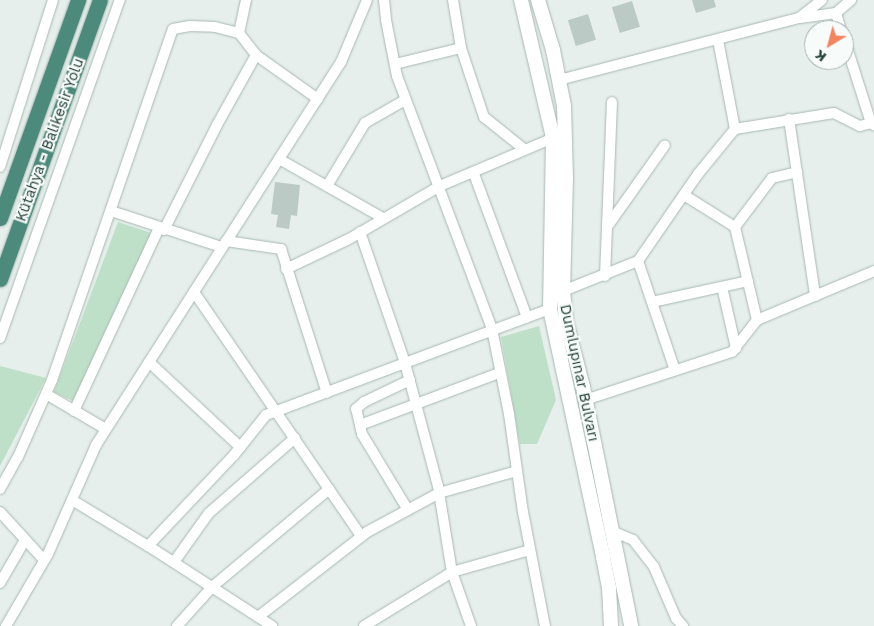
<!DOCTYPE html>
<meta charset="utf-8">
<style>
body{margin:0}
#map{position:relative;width:874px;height:626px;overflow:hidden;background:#e6efeb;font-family:"Work Sans",sans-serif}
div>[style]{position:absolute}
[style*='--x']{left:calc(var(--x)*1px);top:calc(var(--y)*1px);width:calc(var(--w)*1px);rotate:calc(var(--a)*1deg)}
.green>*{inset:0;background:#bfe0c8}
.building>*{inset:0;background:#bbcac4;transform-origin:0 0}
.roads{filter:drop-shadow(0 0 1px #a8b8b2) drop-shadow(0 0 1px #a8b8b2)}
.minor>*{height:10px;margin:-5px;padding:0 5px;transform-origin:5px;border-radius:5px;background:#fff}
.secondary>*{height:14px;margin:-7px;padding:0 7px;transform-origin:7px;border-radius:7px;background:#fff}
.trunk>*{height:15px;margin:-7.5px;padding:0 7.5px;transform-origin:7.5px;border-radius:7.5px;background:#4c8a7c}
span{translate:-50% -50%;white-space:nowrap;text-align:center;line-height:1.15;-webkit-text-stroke:4.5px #f7fbf9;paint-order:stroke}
.street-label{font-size:15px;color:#24423a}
.north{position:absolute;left:804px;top:20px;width:50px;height:50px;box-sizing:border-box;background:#f7fbf9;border:1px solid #a3b1ad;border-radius:50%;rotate:217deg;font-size:14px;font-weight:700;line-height:20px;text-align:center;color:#24423a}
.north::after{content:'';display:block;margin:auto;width:18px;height:22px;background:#f4845f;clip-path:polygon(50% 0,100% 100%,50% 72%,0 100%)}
</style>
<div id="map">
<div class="green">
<i style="clip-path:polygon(118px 222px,151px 233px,73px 401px,54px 392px)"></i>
<i style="clip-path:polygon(539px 326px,556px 400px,537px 444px,520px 444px,501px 337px)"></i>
<i style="clip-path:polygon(0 366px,46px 378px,0 466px)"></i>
</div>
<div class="building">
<i style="clip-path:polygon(692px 0,714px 0,716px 7px,696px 13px)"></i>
<i style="left:632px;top:1px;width:27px;height:21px;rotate:73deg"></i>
<i style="left:588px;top:14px;width:27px;height:21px;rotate:73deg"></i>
<i style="clip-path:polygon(275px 182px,300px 185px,297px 216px,291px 215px,289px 229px,276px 227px,278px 215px,271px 214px)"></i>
</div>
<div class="roads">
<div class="minor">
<i style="--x:384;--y:0;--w:20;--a:84"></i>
<i style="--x:386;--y:20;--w:57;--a:78.9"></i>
<i style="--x:397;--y:76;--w:270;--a:69.4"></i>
<i style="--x:492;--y:329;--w:87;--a:78.7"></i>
<i style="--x:509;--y:414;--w:99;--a:81.9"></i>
<i style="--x:523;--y:512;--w:116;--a:79.1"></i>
<i style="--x:453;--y:0;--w:49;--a:80.5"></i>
<i style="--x:461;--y:48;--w:73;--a:71.6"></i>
<i style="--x:484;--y:117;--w:51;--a:38.7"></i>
<i style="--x:836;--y:13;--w:18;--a:74"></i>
<i style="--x:800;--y:18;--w:36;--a:-8"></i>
<i style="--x:836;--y:13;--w:20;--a:-41"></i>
<i style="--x:239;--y:33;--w:34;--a:-78"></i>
<i style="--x:844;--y:38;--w:89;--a:72.4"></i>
<i style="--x:718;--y:40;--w:91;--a:79.2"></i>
<i style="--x:395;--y:64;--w:68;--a:-13.6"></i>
<i style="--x:559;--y:80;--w:248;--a:-14.5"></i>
<i style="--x:799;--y:18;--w:29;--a:-38"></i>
<i style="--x:789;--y:119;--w:179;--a:81.6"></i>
<i style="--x:279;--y:159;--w:120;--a:29.6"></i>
<i style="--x:0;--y:167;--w:175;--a:-72.4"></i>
<i style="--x:474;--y:174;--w:153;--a:69.7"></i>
<i style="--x:327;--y:186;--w:74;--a:-58.9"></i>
<i style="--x:365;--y:123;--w:46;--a:-29.9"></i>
<i style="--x:684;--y:195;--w:60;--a:32.1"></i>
<i style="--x:735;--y:227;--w:96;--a:76.7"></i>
<i style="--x:111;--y:211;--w:117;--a:18"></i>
<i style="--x:607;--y:227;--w:100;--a:-54.7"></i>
<i style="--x:735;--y:227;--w:61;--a:-52.9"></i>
<i style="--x:772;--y:178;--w:26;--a:-13"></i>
<i style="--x:164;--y:230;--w:118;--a:-63.2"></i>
<i style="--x:217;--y:125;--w:80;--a:-60.9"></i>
<i style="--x:360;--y:232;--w:139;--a:71"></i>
<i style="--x:405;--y:363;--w:127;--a:75"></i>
<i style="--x:438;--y:486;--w:87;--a:80.8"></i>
<i style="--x:452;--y:572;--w:57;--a:70.6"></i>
<i style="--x:226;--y:241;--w:56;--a:8.3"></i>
<i style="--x:281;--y:249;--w:151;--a:72.3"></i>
<i style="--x:638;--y:261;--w:115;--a:71.3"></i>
<i style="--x:286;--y:269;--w:70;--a:-25.5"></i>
<i style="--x:349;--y:239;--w:105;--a:-30.2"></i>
<i style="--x:440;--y:186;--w:123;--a:-23"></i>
<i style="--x:605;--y:276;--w:174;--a:-87.7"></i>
<i style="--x:722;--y:287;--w:63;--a:77.1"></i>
<i style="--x:563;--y:291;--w:81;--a:-21.8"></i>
<i style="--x:638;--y:261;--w:106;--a:-55.4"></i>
<i style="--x:698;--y:174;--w:58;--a:-50.6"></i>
<i style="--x:735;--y:129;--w:100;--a:-9.2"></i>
<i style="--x:834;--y:113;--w:29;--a:27"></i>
<i style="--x:860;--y:126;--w:11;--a:-15"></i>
<i style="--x:871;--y:123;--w:4;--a:34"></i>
<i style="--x:194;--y:292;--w:296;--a:55.6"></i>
<i style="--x:652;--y:302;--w:98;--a:-12.3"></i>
<i style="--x:0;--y:338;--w:359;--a:-70.5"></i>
<i style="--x:149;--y:362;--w:125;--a:43"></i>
<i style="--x:46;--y:394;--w:69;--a:30.3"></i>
<i style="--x:585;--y:400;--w:155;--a:-18.1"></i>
<i style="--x:732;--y:352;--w:41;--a:-52"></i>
<i style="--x:757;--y:320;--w:127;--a:-22.7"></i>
<i style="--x:74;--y:411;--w:202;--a:-65.1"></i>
<i style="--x:360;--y:425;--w:148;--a:-20.5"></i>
<i style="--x:0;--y:489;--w:37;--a:-61"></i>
<i style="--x:18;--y:457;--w:84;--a:-66.2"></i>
<i style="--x:52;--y:380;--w:371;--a:-71"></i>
<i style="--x:173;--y:29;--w:17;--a:-10"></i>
<i style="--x:190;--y:26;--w:25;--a:2"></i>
<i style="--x:215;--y:27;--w:25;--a:14"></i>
<i style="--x:239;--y:33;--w:28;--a:52"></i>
<i style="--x:256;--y:55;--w:76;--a:35.4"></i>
<i style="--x:72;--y:500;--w:95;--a:31.2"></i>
<i style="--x:153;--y:549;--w:142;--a:32.9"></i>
<i style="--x:408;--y:510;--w:89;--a:-121.2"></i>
<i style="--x:362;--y:434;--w:26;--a:-103"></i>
<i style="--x:356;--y:409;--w:11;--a:-41"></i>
<i style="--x:364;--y:402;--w:51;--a:-25.6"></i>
<i style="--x:0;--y:512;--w:65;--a:47.5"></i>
<i style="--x:612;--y:531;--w:23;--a:23"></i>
<i style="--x:633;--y:540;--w:34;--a:52"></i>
<i style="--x:654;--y:567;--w:56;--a:66.7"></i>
<i style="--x:676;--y:618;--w:11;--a:49"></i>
<i style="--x:148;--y:546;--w:125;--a:-46.6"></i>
<i style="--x:234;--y:455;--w:51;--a:-51.3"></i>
<i style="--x:266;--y:415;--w:303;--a:-20.5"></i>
<i style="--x:174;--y:562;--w:60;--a:-54.5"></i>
<i style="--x:209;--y:513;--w:114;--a:-41.1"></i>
<i style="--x:0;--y:583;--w:50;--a:-59.8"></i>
<i style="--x:258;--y:617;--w:138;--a:-37.9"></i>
<i style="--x:367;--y:532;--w:82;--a:-28.4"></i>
<i style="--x:439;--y:493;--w:81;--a:-15.8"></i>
<i style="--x:6;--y:626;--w:83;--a:-59.7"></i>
<i style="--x:48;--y:554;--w:119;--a:-66.2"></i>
<i style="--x:96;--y:445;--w:455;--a:-57.4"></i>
<i style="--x:341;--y:62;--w:67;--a:-67.2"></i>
<i style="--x:177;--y:626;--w:52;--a:-48.1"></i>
<i style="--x:212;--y:587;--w:153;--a:-39.9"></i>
<i style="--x:364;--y:626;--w:103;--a:-31.5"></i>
<i style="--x:452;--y:572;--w:81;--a:-15.8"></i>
</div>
<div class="secondary">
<i style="--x:521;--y:0;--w:142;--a:76.9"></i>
<i style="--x:553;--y:138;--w:171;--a:91"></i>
<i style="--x:550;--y:309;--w:254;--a:77.9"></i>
<i style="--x:603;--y:557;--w:32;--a:79"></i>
<i style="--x:609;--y:588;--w:38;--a:87"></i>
<i style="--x:538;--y:0;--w:52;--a:73.3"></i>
<i style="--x:553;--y:50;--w:57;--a:78.9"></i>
<i style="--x:564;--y:106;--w:71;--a:88.4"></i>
<i style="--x:566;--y:177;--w:114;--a:91.5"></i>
<i style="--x:563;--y:291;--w:30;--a:84"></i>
<i style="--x:566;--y:321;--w:68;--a:75.6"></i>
<i style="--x:583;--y:387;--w:244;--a:78.6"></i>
</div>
<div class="trunk">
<i style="--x:0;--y:218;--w:232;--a:-70.3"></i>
<i style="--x:0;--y:279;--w:296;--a:-70.3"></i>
</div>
</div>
<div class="street-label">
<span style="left:50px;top:140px;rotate:-70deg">Kütahya - Balıkesir Yolu</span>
<span style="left:579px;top:373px;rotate:78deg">Dumlupınar Bulvarı</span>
</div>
<div class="north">K</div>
</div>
